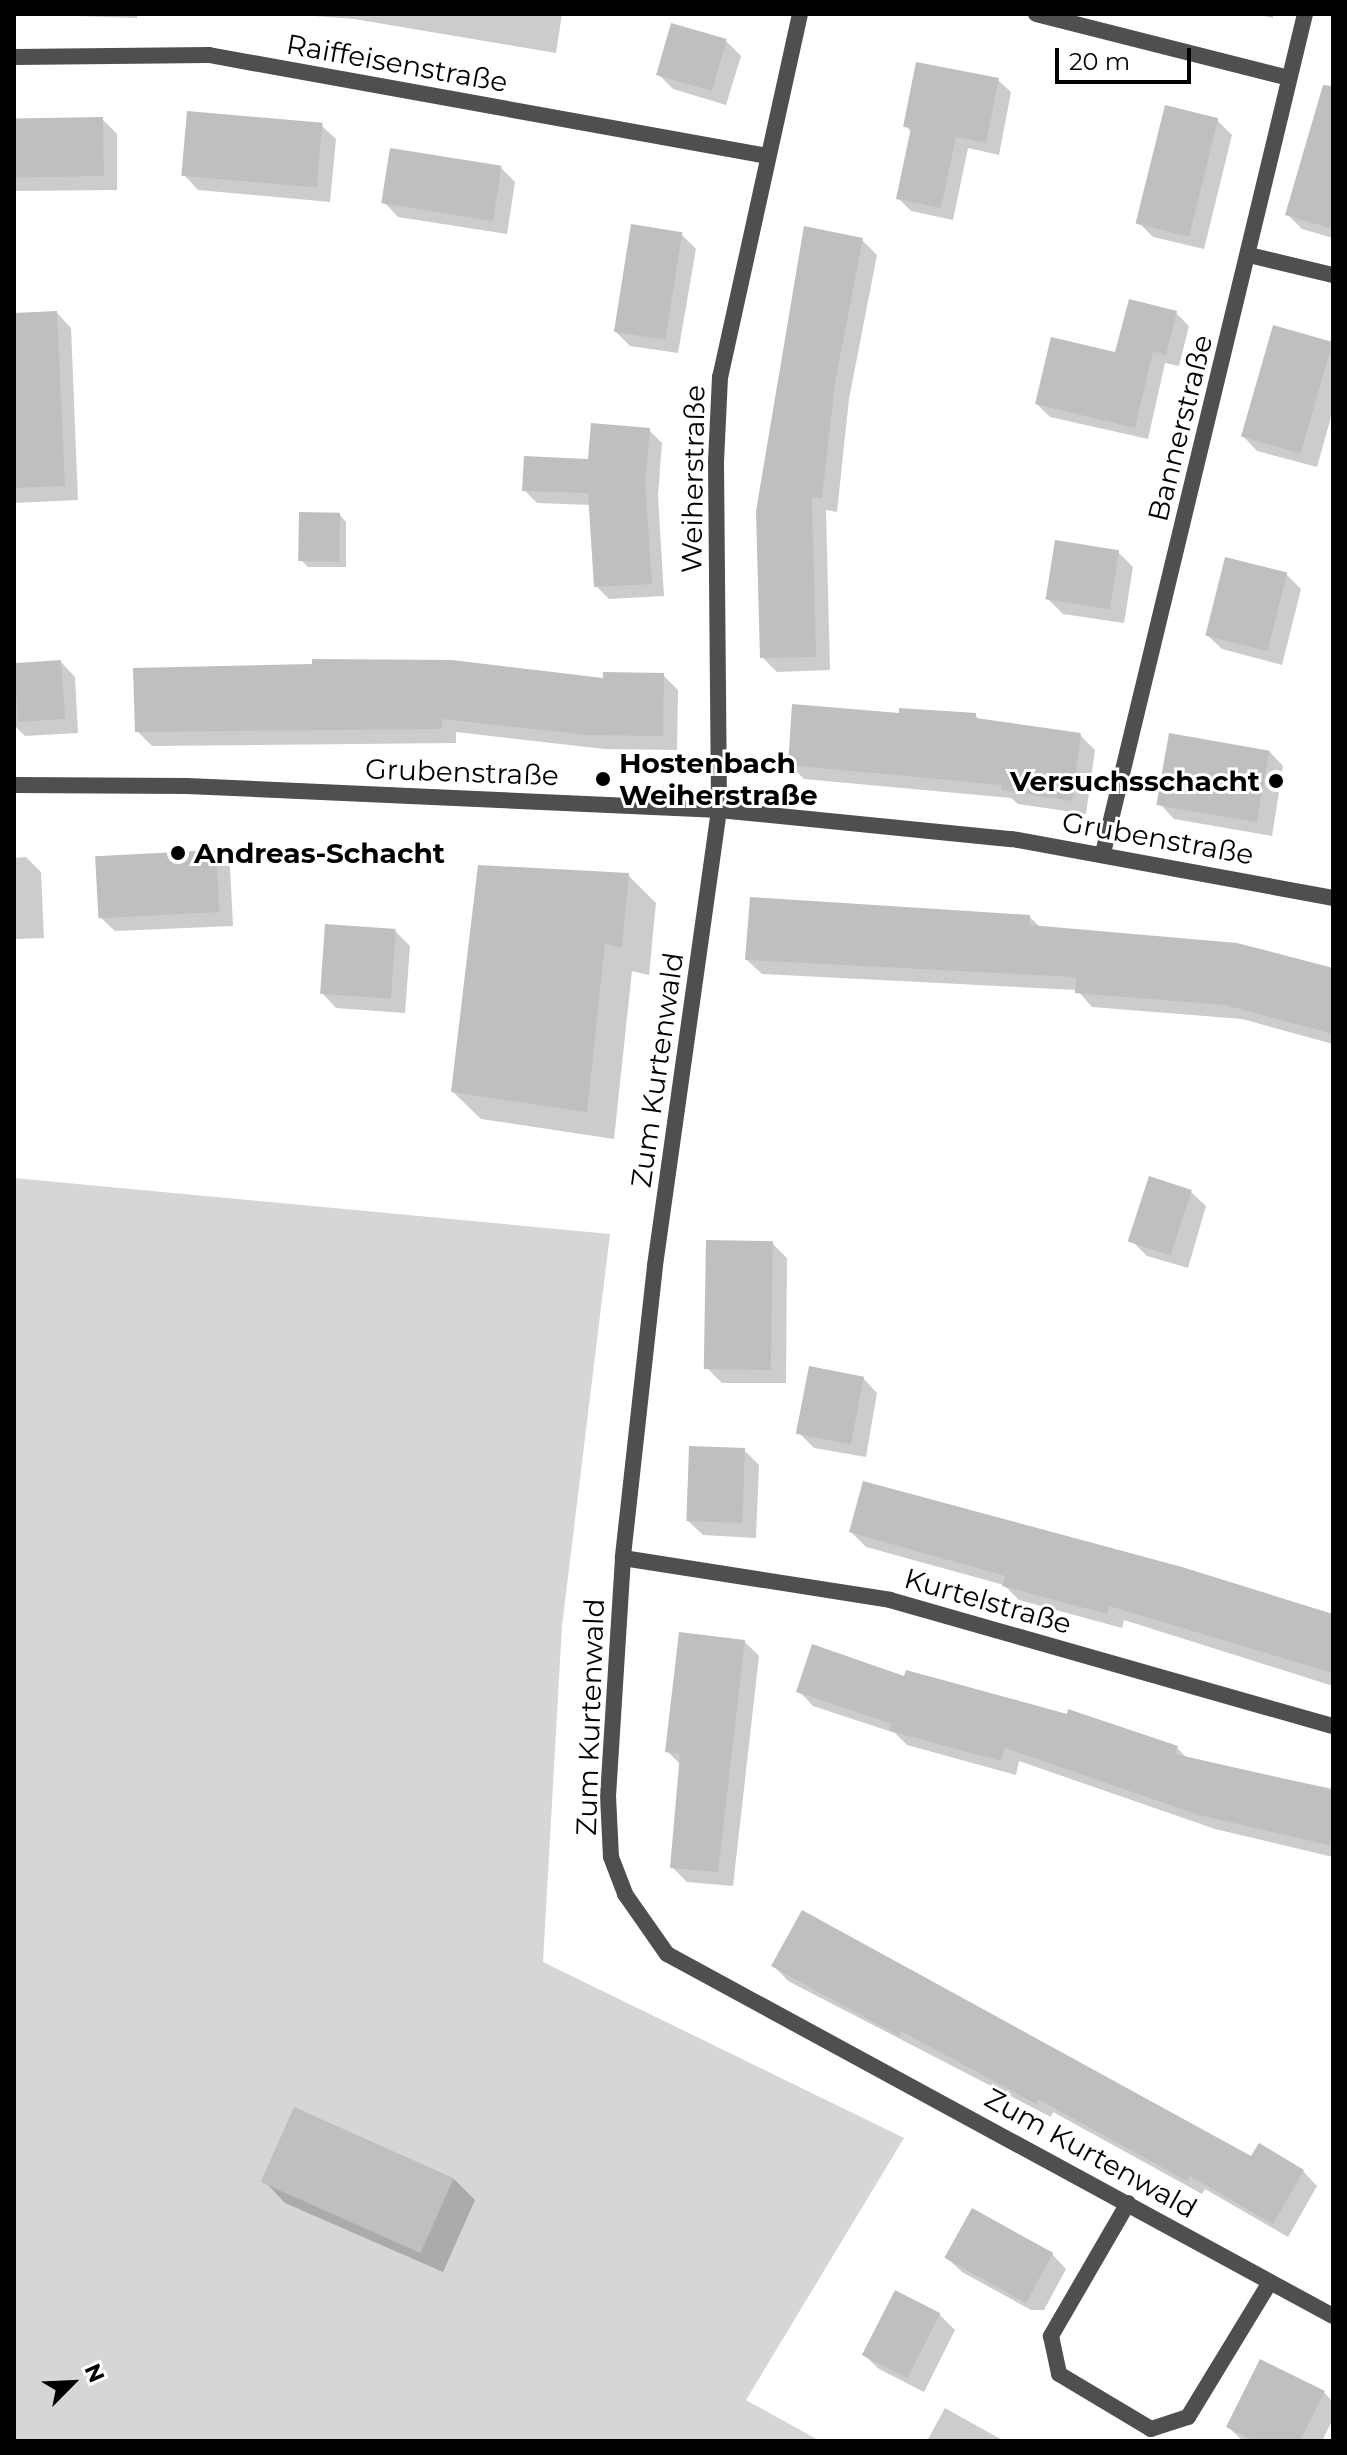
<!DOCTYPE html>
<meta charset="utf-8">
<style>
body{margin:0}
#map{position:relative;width:1347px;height:2455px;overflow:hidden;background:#fff;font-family:Montserrat,sans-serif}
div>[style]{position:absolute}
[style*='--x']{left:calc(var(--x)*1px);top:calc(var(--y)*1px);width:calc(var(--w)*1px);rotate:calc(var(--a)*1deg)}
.green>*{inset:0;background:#d6d6d6}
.shadow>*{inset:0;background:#0003}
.building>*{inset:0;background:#bfbfbf;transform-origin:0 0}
.service>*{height:16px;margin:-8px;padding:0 8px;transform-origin:8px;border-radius:8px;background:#4f4f4f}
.minor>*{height:16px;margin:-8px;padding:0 8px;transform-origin:8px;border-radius:8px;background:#4f4f4f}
.dots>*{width:22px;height:22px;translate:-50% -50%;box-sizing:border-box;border:4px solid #fff;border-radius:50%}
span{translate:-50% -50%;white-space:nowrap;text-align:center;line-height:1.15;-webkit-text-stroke:6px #fff;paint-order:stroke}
.street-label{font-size:28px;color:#000}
.poi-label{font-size:28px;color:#000;font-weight:700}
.left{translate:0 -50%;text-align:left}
.right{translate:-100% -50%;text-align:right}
.frame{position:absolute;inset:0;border:16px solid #000;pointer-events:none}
.north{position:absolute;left:32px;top:2343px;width:80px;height:80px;-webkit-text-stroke:6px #fff;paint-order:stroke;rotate:66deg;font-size:22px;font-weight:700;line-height:32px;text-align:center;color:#000}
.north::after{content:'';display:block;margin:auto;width:28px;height:36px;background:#000;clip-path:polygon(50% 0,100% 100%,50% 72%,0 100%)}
.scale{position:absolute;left:1055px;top:48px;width:136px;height:36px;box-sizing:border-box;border:4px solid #000;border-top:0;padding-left:10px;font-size:24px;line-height:28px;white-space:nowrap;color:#000;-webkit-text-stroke:6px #fff;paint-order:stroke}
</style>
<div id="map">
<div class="green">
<i style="clip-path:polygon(14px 1178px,610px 1234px,562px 1626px,543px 1962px,904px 2138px,746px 2400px,820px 2441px,14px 2441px)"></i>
</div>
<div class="shadow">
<i style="clip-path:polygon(14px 14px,137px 14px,137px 18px)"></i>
<i style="clip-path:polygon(288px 14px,562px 14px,556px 53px,354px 19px)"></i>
<i style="clip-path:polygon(1255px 14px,1273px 14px,1273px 18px)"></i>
<i style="clip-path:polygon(726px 41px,741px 56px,726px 105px,673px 89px,659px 75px)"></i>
<i style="clip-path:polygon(998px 80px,1011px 92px,999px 155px,968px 148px,953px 220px,911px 211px,898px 198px,912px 133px,906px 126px)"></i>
<i style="clip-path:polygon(1333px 99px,1333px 238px,1302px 229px,1287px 214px)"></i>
<i style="clip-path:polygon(102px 119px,117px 134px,117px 190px,14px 191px,14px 120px)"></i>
<i style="clip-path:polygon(1217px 120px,1232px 135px,1204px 249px,1153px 237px,1138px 222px)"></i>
<i style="clip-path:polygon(321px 125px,336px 139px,330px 202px,198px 190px,184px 175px)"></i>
<i style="clip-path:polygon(501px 168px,515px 182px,507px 234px,398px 217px,384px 202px)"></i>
<i style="clip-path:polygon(681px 234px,696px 249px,678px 353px,630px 346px,615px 331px)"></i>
<i style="clip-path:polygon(862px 240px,877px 255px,849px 399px,837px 512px,826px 510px,830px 670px,777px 672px,762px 657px)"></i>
<i style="clip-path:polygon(1131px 302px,1176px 313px,1189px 326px,1179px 366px,1165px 363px,1148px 439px,1050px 417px,1037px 404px,1117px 355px)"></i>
<i style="clip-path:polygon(57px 313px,71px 328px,78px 500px,14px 503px,14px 315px)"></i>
<i style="clip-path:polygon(1274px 328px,1333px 345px,1333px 410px,1317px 467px,1257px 451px,1243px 436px)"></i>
<i style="clip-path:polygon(649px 430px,662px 443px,658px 495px,664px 596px,609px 599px,596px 586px,591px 505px,537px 503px,524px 490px)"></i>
<i style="clip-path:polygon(339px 514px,346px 522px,346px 567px,308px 567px,301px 560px)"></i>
<i style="clip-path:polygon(1118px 552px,1133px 567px,1124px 623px,1063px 614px,1048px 599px)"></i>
<i style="clip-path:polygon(1286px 574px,1301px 589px,1282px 665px,1222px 649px,1207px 635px)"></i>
<i style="clip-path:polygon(61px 662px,75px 677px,78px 733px,25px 736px,14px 725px,14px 665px)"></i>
<i style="clip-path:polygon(663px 675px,678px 690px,677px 750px,604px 749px,456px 732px,456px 743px,152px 746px,137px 731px)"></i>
<i style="clip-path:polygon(975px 715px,981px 721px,1080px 735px,1095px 750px,1086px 814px,1018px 804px,1011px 798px,804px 779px,790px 765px,901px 716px)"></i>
<i style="clip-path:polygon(1269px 751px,1283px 766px,1272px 836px,1174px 819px,1160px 804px)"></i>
<i style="clip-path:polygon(215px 852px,230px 867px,233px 926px,115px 931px,100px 917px)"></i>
<i style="clip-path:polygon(26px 857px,41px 872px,44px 938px,14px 939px,14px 858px)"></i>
<i style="clip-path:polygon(628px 875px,656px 903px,649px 975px,632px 971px,614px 1139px,481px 1119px,453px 1092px)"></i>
<i style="clip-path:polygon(1030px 917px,1041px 928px,1333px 970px,1333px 1044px,1242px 1019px,1092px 1007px,1077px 990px,762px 974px,747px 960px)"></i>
<i style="clip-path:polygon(395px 931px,410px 946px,405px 1013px,336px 1008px,322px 993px)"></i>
<i style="clip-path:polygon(1191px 1192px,1206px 1206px,1188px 1268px,1147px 1256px,1132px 1241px)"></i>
<i style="clip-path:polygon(772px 1243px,787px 1258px,786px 1383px,722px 1383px,707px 1368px)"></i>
<i style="clip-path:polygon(863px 1378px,877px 1393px,866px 1457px,814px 1448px,799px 1433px)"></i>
<i style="clip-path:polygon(744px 1450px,759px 1465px,756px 1538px,703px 1535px,688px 1521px)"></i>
<i style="clip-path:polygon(851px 1532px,1333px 1616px,1333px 1686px,1124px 1620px,1122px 1628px,1019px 1600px,1004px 1585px,866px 1547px)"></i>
<i style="clip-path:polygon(744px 1641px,759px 1656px,733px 1886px,687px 1882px,672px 1867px,681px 1765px,667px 1751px)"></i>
<i style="clip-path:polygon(906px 1678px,1177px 1748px,1187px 1758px,1333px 1789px,1333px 1857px,1215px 1829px,1019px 1761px,1016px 1775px,907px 1745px,895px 1733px,813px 1706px,799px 1691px)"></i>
<i style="clip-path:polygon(774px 1966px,1252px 2159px,1303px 2171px,1317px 2186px,1288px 2237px,1205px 2189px,1202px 2194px,1053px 2112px,1051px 2117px,788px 1981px)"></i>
<i style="clip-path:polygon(453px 2178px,475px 2200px,443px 2272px,285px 2203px,264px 2181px)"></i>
<i style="clip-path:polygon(1052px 2254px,1066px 2269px,1044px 2310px,1031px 2310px,962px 2272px,947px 2258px)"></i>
<i style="clip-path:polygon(896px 2292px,940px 2315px,955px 2330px,924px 2392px,879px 2369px,864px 2355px)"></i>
<i style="clip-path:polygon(1324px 2392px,1333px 2402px,1333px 2419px,1322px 2441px,1243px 2441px,1228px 2427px)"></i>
<i style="clip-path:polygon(945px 2408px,1004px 2441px,927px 2441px)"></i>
</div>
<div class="building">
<i style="left:671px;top:23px;width:58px;height:54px;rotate:16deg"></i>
<i style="clip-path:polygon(916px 62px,999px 78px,986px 143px,956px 137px,941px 208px,896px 199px,911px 128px,903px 127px)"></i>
<i style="clip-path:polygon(1323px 85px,1333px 86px,1333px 229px,1285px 215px)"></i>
<i style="left:1165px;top:105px;width:55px;height:122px;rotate:14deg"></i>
<i style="left:187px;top:111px;width:136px;height:65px;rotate:5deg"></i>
<i style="left:103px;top:117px;width:59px;height:89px;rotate:89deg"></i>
<i style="left:390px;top:148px;width:113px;height:56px;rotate:9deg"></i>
<i style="left:631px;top:224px;width:52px;height:109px;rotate:9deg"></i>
<i style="clip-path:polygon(804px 226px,863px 238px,835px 383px,822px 498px,812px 497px,816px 657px,760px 658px,756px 511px)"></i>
<i style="clip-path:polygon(1129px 299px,1177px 311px,1166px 355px,1153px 351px,1135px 428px,1035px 404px,1051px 337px,1115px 352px)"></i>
<i style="clip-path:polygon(57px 311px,65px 486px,14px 488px,14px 313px)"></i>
<i style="left:1273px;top:325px;width:62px;height:116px;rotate:16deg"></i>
<i style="clip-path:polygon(591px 423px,650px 428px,645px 481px,652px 584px,594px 587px,588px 493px,522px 491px,524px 456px,588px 459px)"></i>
<i style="left:299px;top:512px;width:41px;height:49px;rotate:1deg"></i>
<i style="left:1055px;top:540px;width:65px;height:60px;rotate:9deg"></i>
<i style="left:1225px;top:557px;width:64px;height:81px;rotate:14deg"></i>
<i style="clip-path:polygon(312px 659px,452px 660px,603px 678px,603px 672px,664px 673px,663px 736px,588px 735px,442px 719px,442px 729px,135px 732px,133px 668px,312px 664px)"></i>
<i style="left:61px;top:660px;width:59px;height:47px;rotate:86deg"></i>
<i style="clip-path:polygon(792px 704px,899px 713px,899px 708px,976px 713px,976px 718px,1081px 733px,1072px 801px,1001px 790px,1002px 785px,788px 765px)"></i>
<i style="left:1169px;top:733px;width:102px;height:73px;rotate:10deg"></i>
<i style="left:216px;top:850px;width:62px;height:121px;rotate:87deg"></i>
<i style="clip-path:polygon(478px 865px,629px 873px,622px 948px,605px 944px,587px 1112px,451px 1092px)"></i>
<i style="clip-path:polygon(750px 897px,1030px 915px,1030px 925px,1237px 943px,1333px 968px,1333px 1034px,1225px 1005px,1075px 993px,1076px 977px,745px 960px)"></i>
<i style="left:325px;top:924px;width:71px;height:70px;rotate:4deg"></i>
<i style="left:1149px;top:1176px;width:45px;height:69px;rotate:18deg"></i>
<i style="left:706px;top:1240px;width:67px;height:129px;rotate:1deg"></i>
<i style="left:809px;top:1366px;width:56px;height:69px;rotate:11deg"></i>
<i style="left:689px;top:1446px;width:56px;height:75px;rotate:2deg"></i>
<i style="clip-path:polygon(863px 1481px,1182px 1567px,1333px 1614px,1333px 1673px,1109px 1606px,1107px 1614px,1002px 1586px,1005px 1576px,849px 1532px)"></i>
<i style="clip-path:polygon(679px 1632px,745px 1640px,718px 1872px,670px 1868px,680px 1754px,665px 1752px)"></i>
<i style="clip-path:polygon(812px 1644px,904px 1676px,906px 1670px,1067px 1714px,1068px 1709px,1178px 1746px,1175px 1754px,1333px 1790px,1333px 1846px,1199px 1815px,1005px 1748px,1001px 1761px,890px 1731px,892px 1724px,796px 1692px)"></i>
<i style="clip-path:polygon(802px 1910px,1251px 2156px,1259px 2143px,1304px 2170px,1273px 2224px,1190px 2176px,1187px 2181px,1038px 2099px,1036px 2104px,901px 2031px,899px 2036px,771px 1966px)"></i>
<i style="left:294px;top:2107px;width:175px;height:82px;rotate:24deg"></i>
<i style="left:972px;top:2208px;width:93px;height:57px;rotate:29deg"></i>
<i style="left:895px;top:2290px;width:51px;height:73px;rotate:27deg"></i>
<i style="clip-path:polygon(1260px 2359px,1325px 2391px,1300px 2441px,1254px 2441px,1226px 2427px)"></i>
</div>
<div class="service">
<i style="--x:1036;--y:14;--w:261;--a:14.2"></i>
<i style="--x:1249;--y:255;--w:86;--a:13.4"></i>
<i style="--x:1128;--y:2203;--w:154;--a:120.1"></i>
<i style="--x:1051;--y:2336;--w:39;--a:78"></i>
<i style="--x:1059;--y:2374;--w:107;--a:30.9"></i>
<i style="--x:1151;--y:2429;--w:39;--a:-18"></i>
<i style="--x:1188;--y:2417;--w:158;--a:-58.7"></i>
</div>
<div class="minor">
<i style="--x:800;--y:14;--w:372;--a:102.4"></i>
<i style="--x:720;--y:377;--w:85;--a:92.7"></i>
<i style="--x:716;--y:462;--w:348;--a:89.5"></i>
<i style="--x:719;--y:810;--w:460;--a:98"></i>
<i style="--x:655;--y:1266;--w:294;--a:96.3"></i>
<i style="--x:623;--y:1558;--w:238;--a:93.6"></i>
<i style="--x:608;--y:1796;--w:61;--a:87.2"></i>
<i style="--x:611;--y:1857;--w:40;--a:69"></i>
<i style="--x:625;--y:1894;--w:73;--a:55"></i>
<i style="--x:667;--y:1954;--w:758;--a:28.53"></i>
<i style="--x:14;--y:57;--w:195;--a:-0.6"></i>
<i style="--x:209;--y:55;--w:567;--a:10.26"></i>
<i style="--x:14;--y:785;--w:173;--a:0.3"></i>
<i style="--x:187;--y:786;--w:533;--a:2.58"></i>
<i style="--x:719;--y:810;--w:294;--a:5.7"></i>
<i style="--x:1012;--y:839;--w:326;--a:10.4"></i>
<i style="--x:1103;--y:853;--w:863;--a:-76.46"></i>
<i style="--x:623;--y:1558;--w:270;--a:8.9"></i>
<i style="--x:890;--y:1600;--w:461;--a:15.9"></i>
</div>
<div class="dots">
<i style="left:603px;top:779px;background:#000"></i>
<i style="left:1276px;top:781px;background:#000"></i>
<i style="left:178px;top:853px;background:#000"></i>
</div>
<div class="street-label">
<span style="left:397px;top:63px;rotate:10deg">Raiffeisenstraße</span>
<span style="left:1180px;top:428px;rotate:-76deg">Bannerstraße</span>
<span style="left:693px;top:479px;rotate:-89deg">Weiherstraße</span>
<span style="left:462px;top:772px;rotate:2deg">Grubenstraße</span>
<span style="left:1158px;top:838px;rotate:10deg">Grubenstraße</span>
<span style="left:657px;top:1070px;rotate:-82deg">Zum Kurtenwald</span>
<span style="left:988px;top:1601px;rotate:16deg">Kurtelstraße</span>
<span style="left:590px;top:1717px;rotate:-88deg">Zum Kurtenwald</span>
<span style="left:1091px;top:2153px;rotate:29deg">Zum Kurtenwald</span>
</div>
<div class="poi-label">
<span class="left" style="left:619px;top:779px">Hostenbach<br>Weiherstraße</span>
<span class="right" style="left:1260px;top:781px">Versuchsschacht</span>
<span class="left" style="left:194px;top:853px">Andreas-Schacht</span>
</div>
<div class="frame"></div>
<div class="north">N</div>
<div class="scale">20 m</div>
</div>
